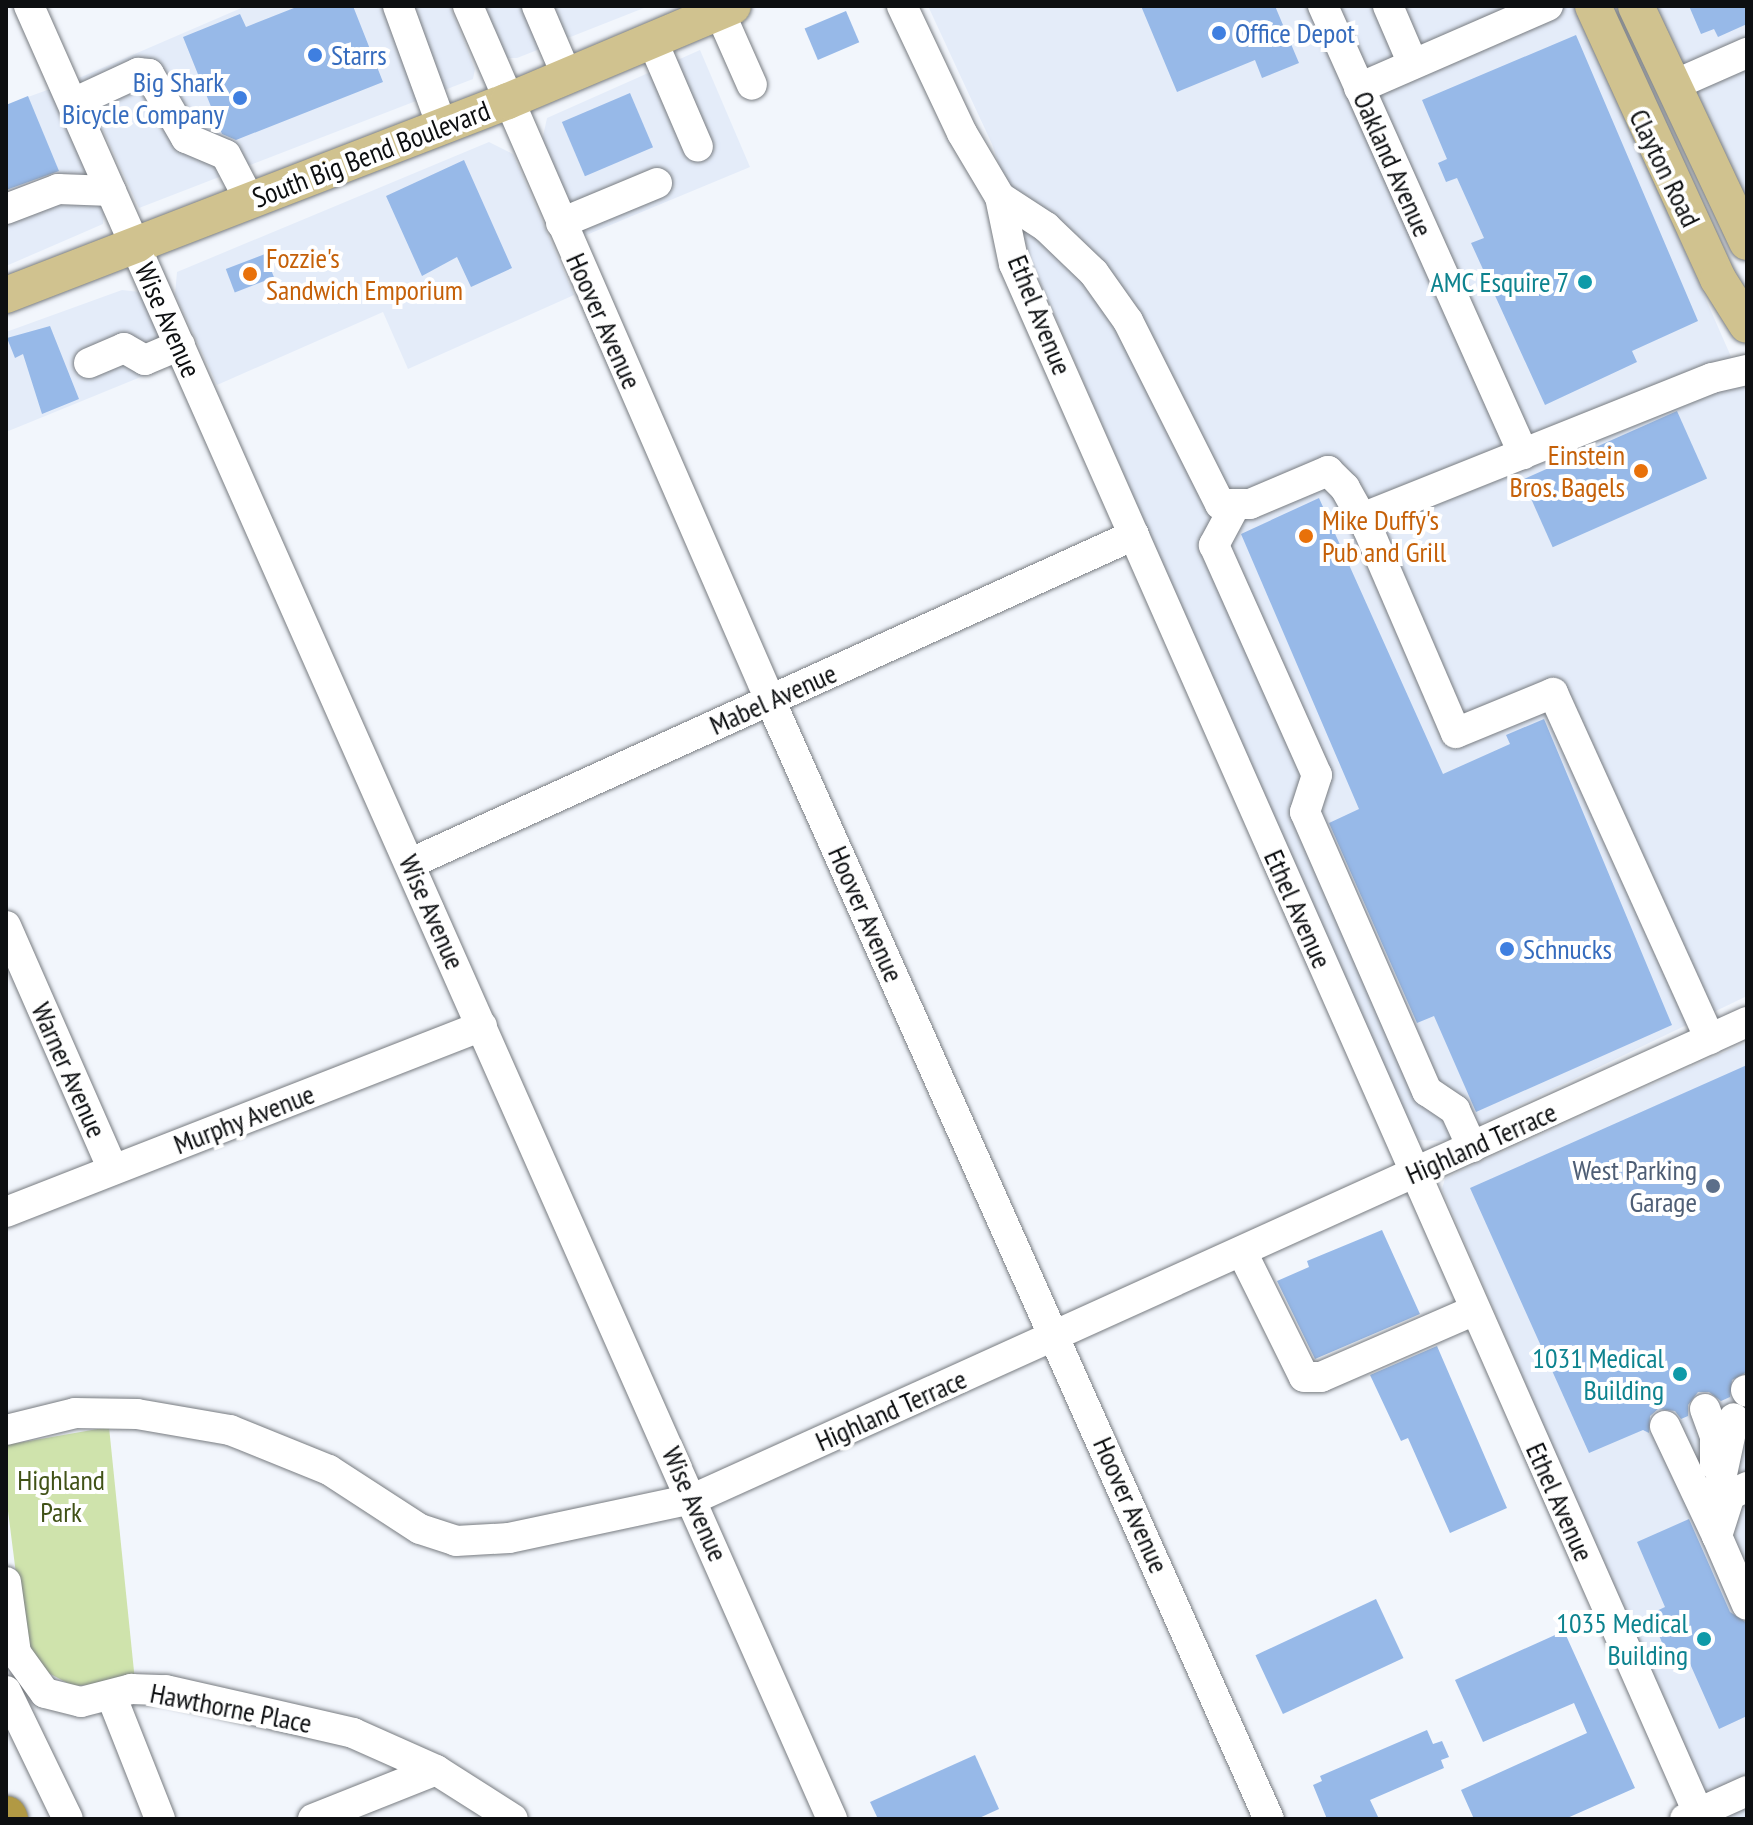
<!DOCTYPE html>
<style>
body{margin:0}
#map{position:relative;width:1753px;height:1825px;overflow:hidden;background:#f2f6fc;font-family:"PT Sans Narrow",sans-serif}
div>[style]{position:absolute}
[style*='--x']{left:calc(var(--x)*1px);top:calc(var(--y)*1px);width:calc(var(--w)*1px);rotate:calc(var(--a)*1deg)}
.built>*{inset:0;background:#e4ecf9}
.green>*{inset:0;background:#cfe3ac}
.building>*{inset:0;background:#97b9e8;transform-origin:0 0}
.roads{filter:drop-shadow(0 0 2px #787c81) drop-shadow(0 0 2px #787c81)}
.minor>*{height:30px;margin:-15px;padding:0 15px;transform-origin:15px;border-radius:15px;background:#fff}
.major>*{height:36px;margin:-18px;padding:0 18px;transform-origin:18px;border-radius:18px;background:#d0c28f}
.highway>*{height:42px;margin:-21px;padding:0 21px;transform-origin:21px;border-radius:21px;background:#b19944}
.dots>*{width:22px;height:22px;translate:-50% -50%;box-sizing:border-box;border:4px solid #fff;border-radius:50%}
span{translate:-50% -50%;white-space:nowrap;text-align:center;line-height:1.15;-webkit-text-stroke:8px #fff;paint-order:stroke}
.shop-label{font-size:28px;color:#366cbe}
.left{translate:0 -50%;text-align:left}
.right{translate:-100% -50%;text-align:right}
.street-label{font-size:28px;color:#0d0f11}
.food-label{font-size:28px;color:#c56008}
.culture-label{font-size:28px;color:#0d838f}
.service-label{font-size:28px;color:#4e5e75}
.park-label{font-size:28px;color:#415217}
.frame{position:absolute;inset:0;border:8px solid #0d0f11;pointer-events:none}
</style>
<div id="map">
<div class="built">
<i style="clip-path:polygon(246px 6px,450px 6px,475px 69px,473px 79px,139px 208px,79px 78px)"></i>
<i style="clip-path:polygon(481px 6px,649px 6px,517px 58px,506px 58px)"></i>
<i style="clip-path:polygon(928px 6px,1577px 6px,1747px 393px,1747px 996px,1445px 1141px,1420px 1140px,1406px 1125px,1032px 263px,992px 144px)"></i>
<i style="clip-path:polygon(1655px 6px,1747px 6px,1747px 215px)"></i>
<i style="clip-path:polygon(700px 50px,750px 167px,584px 236px,542px 141px,547px 118px)"></i>
<i style="clip-path:polygon(50px 89px,104px 213px,103px 224px,6px 266px,6px 105px)"></i>
<i style="clip-path:polygon(489px 142px,513px 154px,574px 295px,408px 369px,383px 312px,217px 385px,175px 294px,177px 272px)"></i>
<i style="clip-path:polygon(122px 290px,140px 292px,175px 363px,6px 432px,6px 332px)"></i>
<i style="clip-path:polygon(1747px 1042px,1747px 1819px,1712px 1819px,1442px 1189px,1445px 1179px,1460px 1171px)"></i>
</div>
<div class="green">
<i style="clip-path:polygon(109px 1427px,135px 1681px,73px 1686px,41px 1669px,24px 1637px,6px 1495px,6px 1445px)"></i>
</div>
<div class="building">
<i style="clip-path:polygon(299px 6px,353px 6px,383px 82px,236px 140px,222px 134px,183px 37px,240px 14px,246px 27px)"></i>
<i style="clip-path:polygon(1141px 6px,1275px 6px,1299px 63px,1262px 78px,1255px 60px,1177px 92px)"></i>
<i style="clip-path:polygon(1689px 6px,1747px 6px,1747px 24px,1718px 37px,1714px 29px,1701px 34px)"></i>
<i style="left:846px;top:11px;width:34px;height:45px;rotate:67deg"></i>
<i style="clip-path:polygon(1576px 35px,1698px 321px,1632px 351px,1637px 362px,1545px 405px,1471px 243px,1484px 238px,1457px 178px,1446px 182px,1438px 163px,1447px 159px,1422px 100px)"></i>
<i style="left:630px;top:93px;width:59px;height:74px;rotate:67deg"></i>
<i style="clip-path:polygon(28px 96px,59px 171px,6px 190px,6px 105px)"></i>
<i style="clip-path:polygon(464px 160px,512px 268px,471px 287px,457px 257px,422px 276px,386px 196px)"></i>
<i style="left:265px;top:254px;width:25px;height:42px;rotate:69deg"></i>
<i style="clip-path:polygon(50px 326px,79px 399px,42px 414px,23px 354px,15px 358px,7px 338px)"></i>
<i style="left:1677px;top:411px;width:74px;height:169px;rotate:66deg"></i>
<i style="clip-path:polygon(1319px 498px,1443px 774px,1510px 744px,1506px 735px,1544px 719px,1672px 1025px,1476px 1112px,1434px 1016px,1417px 1023px,1329px 823px,1359px 809px,1241px 534px)"></i>
<i style="clip-path:polygon(1747px 1065px,1747px 1372px,1732px 1380px,1730px 1397px,1721px 1401px,1709px 1392px,1698px 1392px,1688px 1405px,1688px 1416px,1681px 1419px,1675px 1411px,1658px 1409px,1650px 1416px,1649px 1433px,1643px 1430px,1589px 1453px,1470px 1188px)"></i>
<i style="clip-path:polygon(1382px 1230px,1420px 1314px,1315px 1359px,1277px 1281px,1309px 1267px,1307px 1261px)"></i>
<i style="clip-path:polygon(1437px 1346px,1507px 1508px,1450px 1533px,1408px 1438px,1401px 1441px,1370px 1375px)"></i>
<i style="clip-path:polygon(1689px 1519px,1730px 1612px,1747px 1623px,1747px 1716px,1719px 1729px,1687px 1657px,1671px 1664px,1650px 1614px,1665px 1607px,1637px 1542px)"></i>
<i style="left:1376px;top:1599px;width:65px;height:133px;rotate:65deg"></i>
<i style="clip-path:polygon(1564px 1631px,1635px 1788px,1565px 1819px,1474px 1819px,1461px 1790px,1587px 1733px,1574px 1703px,1483px 1742px,1455px 1680px)"></i>
<i style="clip-path:polygon(1427px 1730px,1433px 1744px,1442px 1741px,1449px 1757px,1441px 1760px,1444px 1768px,1370px 1800px,1379px 1819px,1327px 1819px,1313px 1785px,1322px 1781px,1320px 1776px)"></i>
<i style="clip-path:polygon(975px 1755px,999px 1809px,977px 1819px,878px 1819px,870px 1802px)"></i>
</div>
<div class="roads">
<div class="minor">
<i style="--x:29;--y:6;--w:1983;--a:66.11"></i>
<i style="--x:398;--y:6;--w:128;--a:69.9"></i>
<i style="--x:468;--y:6;--w:757;--a:66.48"></i>
<i style="--x:770;--y:700;--w:1225;--a:65.97"></i>
<i style="--x:537;--y:6;--w:76;--a:66.8"></i>
<i style="--x:717;--y:6;--w:86;--a:66.1"></i>
<i style="--x:902;--y:6;--w:140;--a:64.7"></i>
<i style="--x:962;--y:133;--w:74;--a:59.3"></i>
<i style="--x:1000;--y:197;--w:68;--a:78.2"></i>
<i style="--x:1014;--y:264;--w:1693;--a:66.17"></i>
<i style="--x:1323;--y:6;--w:491;--a:65.9"></i>
<i style="--x:1388;--y:6;--w:63;--a:66.7"></i>
<i style="--x:652;--y:40;--w:116;--a:66.7"></i>
<i style="--x:1674;--y:85;--w:80;--a:-23.7"></i>
<i style="--x:1359;--y:88;--w:206;--a:-23.5"></i>
<i style="--x:73;--y:103;--w:72;--a:-24.8"></i>
<i style="--x:138;--y:73;--w:11;--a:5"></i>
<i style="--x:149;--y:74;--w:74;--a:60"></i>
<i style="--x:186;--y:138;--w:43;--a:23"></i>
<i style="--x:226;--y:155;--w:52;--a:62.4"></i>
<i style="--x:1000;--y:197;--w:55;--a:33.1"></i>
<i style="--x:1046;--y:227;--w:66;--a:43.8"></i>
<i style="--x:1094;--y:273;--w:59;--a:54.7"></i>
<i style="--x:1128;--y:321;--w:205;--a:63.3"></i>
<i style="--x:1220;--y:504;--w:30;--a:0"></i>
<i style="--x:1250;--y:504;--w:85;--a:-22.9"></i>
<i style="--x:1328;--y:471;--w:24;--a:45"></i>
<i style="--x:1345;--y:488;--w:47;--a:60.7"></i>
<i style="--x:1368;--y:529;--w:222;--a:66.7"></i>
<i style="--x:1456;--y:733;--w:105;--a:-22.4"></i>
<i style="--x:1553;--y:693;--w:380;--a:65.6"></i>
<i style="--x:6;--y:209;--w:56;--a:-21"></i>
<i style="--x:58;--y:189;--w:53;--a:2.2"></i>
<i style="--x:561;--y:223;--w:104;--a:-22.6"></i>
<i style="--x:89;--y:363;--w:38;--a:-23"></i>
<i style="--x:124;--y:348;--w:24;--a:30"></i>
<i style="--x:145;--y:360;--w:38;--a:-23"></i>
<i style="--x:1236;--y:504;--w:47;--a:118.2"></i>
<i style="--x:1214;--y:545;--w:252;--a:65.9"></i>
<i style="--x:1317;--y:775;--w:39;--a:108"></i>
<i style="--x:1305;--y:812;--w:305;--a:66.4"></i>
<i style="--x:1427;--y:1091;--w:34;--a:34"></i>
<i style="--x:1455;--y:1110;--w:41;--a:65.3"></i>
<i style="--x:1362;--y:518;--w:377;--a:-21.8"></i>
<i style="--x:1712;--y:378;--w:36;--a:-13"></i>
<i style="--x:411;--y:863;--w:794;--a:-24.4"></i>
<i style="--x:6;--y:926;--w:266;--a:66.3"></i>
<i style="--x:6;--y:1212;--w:511;--a:-21.34"></i>
<i style="--x:1243;--y:1254;--w:137;--a:63.6"></i>
<i style="--x:1304;--y:1377;--w:17;--a:0"></i>
<i style="--x:1321;--y:1377;--w:168;--a:-23.5"></i>
<i style="--x:1746;--y:1390;--w:2;--a:63"></i>
<i style="--x:1705;--y:1409;--w:30;--a:70"></i>
<i style="--x:1715;--y:1437;--w:28;--a:90"></i>
<i style="--x:1665;--y:1426;--w:122;--a:64.7"></i>
<i style="--x:6;--y:1430;--w:71;--a:-13.8"></i>
<i style="--x:75;--y:1413;--w:62;--a:0.9"></i>
<i style="--x:137;--y:1414;--w:94;--a:9.8"></i>
<i style="--x:230;--y:1430;--w:107;--a:22"></i>
<i style="--x:329;--y:1470;--w:108;--a:33"></i>
<i style="--x:420;--y:1529;--w:38;--a:18"></i>
<i style="--x:456;--y:1541;--w:53;--a:-3.2"></i>
<i style="--x:509;--y:1538;--w:188;--a:-12"></i>
<i style="--x:693;--y:1499;--w:1157;--a:-24.35"></i>
<i style="--x:1747;--y:1487;--w:19;--a:155"></i>
<i style="--x:1730;--y:1495;--w:43;--a:107.6"></i>
<i style="--x:1717;--y:1536;--w:75;--a:66.5"></i>
<i style="--x:1730;--y:1495;--w:18;--a:-119"></i>
<i style="--x:1721;--y:1479;--w:62;--a:-78"></i>
<i style="--x:6;--y:1582;--w:72;--a:82"></i>
<i style="--x:16;--y:1653;--w:49;--a:54.1"></i>
<i style="--x:45;--y:1693;--w:37;--a:14"></i>
<i style="--x:81;--y:1702;--w:52;--a:-14.6"></i>
<i style="--x:131;--y:1689;--w:35;--a:2"></i>
<i style="--x:166;--y:1690;--w:192;--a:12.9"></i>
<i style="--x:353;--y:1733;--w:91;--a:24"></i>
<i style="--x:436;--y:1770;--w:91;--a:32.5"></i>
<i style="--x:6;--y:1691;--w:142;--a:64.2"></i>
<i style="--x:111;--y:1695;--w:133;--a:68.4"></i>
<i style="--x:313;--y:1819;--w:132;--a:-21.7"></i>
<i style="--x:1685;--y:1819;--w:68;--a:-24.3"></i>
</div>
<div class="major">
<i style="--x:1593;--y:6;--w:300;--a:65.4"></i>
<i style="--x:1718;--y:279;--w:54;--a:57.8"></i>
<i style="--x:1636;--y:6;--w:261;--a:64.8"></i>
<i style="--x:6;--y:295;--w:538;--a:-21.13"></i>
<i style="--x:508;--y:101;--w:244;--a:-22.9"></i>
</div>
<div class="highway">
<i style="--x:6;--y:1817;--w:2;--a:63"></i>
</div>
</div>
<div class="dots">
<i style="left:1219px;top:33px;background:#3f7fe0"></i>
<i style="left:315px;top:55px;background:#3f7fe0"></i>
<i style="left:240px;top:98px;background:#3f7fe0"></i>
<i style="left:250px;top:274px;background:#e8710a"></i>
<i style="left:1585px;top:282px;background:#0f9aa8"></i>
<i style="left:1641px;top:471px;background:#e8710a"></i>
<i style="left:1306px;top:536px;background:#e8710a"></i>
<i style="left:1507px;top:949px;background:#3f7fe0"></i>
<i style="left:1713px;top:1186px;background:#5c6f8a"></i>
<i style="left:1680px;top:1374px;background:#0f9aa8"></i>
<i style="left:1704px;top:1639px;background:#0f9aa8"></i>
</div>
<div class="shop-label">
<span class="left" style="left:1235px;top:33px">Office Depot</span>
<span class="left" style="left:331px;top:55px">Starrs</span>
<span class="right" style="left:224px;top:98px">Big Shark<br>Bicycle Company</span>
<span class="left" style="left:1523px;top:949px">Schnucks</span>
</div>
<div class="street-label">
<span style="left:371px;top:154px;rotate:-21deg">South Big Bend Boulevard</span>
<span style="left:1393px;top:164px;rotate:66deg">Oakland Avenue</span>
<span style="left:1665px;top:168px;rotate:64deg">Clayton Road</span>
<span style="left:1040px;top:315px;rotate:68deg">Ethel Avenue</span>
<span style="left:168px;top:320px;rotate:66deg">Wise Avenue</span>
<span style="left:604px;top:321px;rotate:66deg">Hoover Avenue</span>
<span style="left:773px;top:699px;rotate:-24deg">Mabel Avenue</span>
<span style="left:1298px;top:909px;rotate:66deg">Ethel Avenue</span>
<span style="left:432px;top:912px;rotate:66deg">Wise Avenue</span>
<span style="left:866px;top:914px;rotate:66deg">Hoover Avenue</span>
<span style="left:69px;top:1070px;rotate:66deg">Warner Avenue</span>
<span style="left:244px;top:1119px;rotate:-21deg">Murphy Avenue</span>
<span style="left:1481px;top:1143px;rotate:-24deg">Highland Terrace</span>
<span style="left:891px;top:1410px;rotate:-24deg">Highland Terrace</span>
<span style="left:1560px;top:1502px;rotate:66deg">Ethel Avenue</span>
<span style="left:695px;top:1504px;rotate:66deg">Wise Avenue</span>
<span style="left:1131px;top:1505px;rotate:66deg">Hoover Avenue</span>
<span style="left:231px;top:1708px;rotate:11deg">Hawthorne Place</span>
</div>
<div class="food-label">
<span class="left" style="left:266px;top:274px">Fozzie's<br>Sandwich Emporium</span>
<span class="right" style="left:1625px;top:471px">Einstein<br>Bros. Bagels</span>
<span class="left" style="left:1322px;top:536px">Mike Duffy's<br>Pub and Grill</span>
</div>
<div class="culture-label">
<span class="right" style="left:1569px;top:282px">AMC Esquire 7</span>
<span class="right" style="left:1664px;top:1374px">1031 Medical<br>Building</span>
<span class="right" style="left:1688px;top:1639px">1035 Medical<br>Building</span>
</div>
<div class="service-label">
<span class="right" style="left:1697px;top:1186px">West Parking<br>Garage</span>
</div>
<div class="park-label">
<span style="left:61px;top:1496px">Highland<br>Park</span>
</div>
<div class="frame"></div>
</div>
